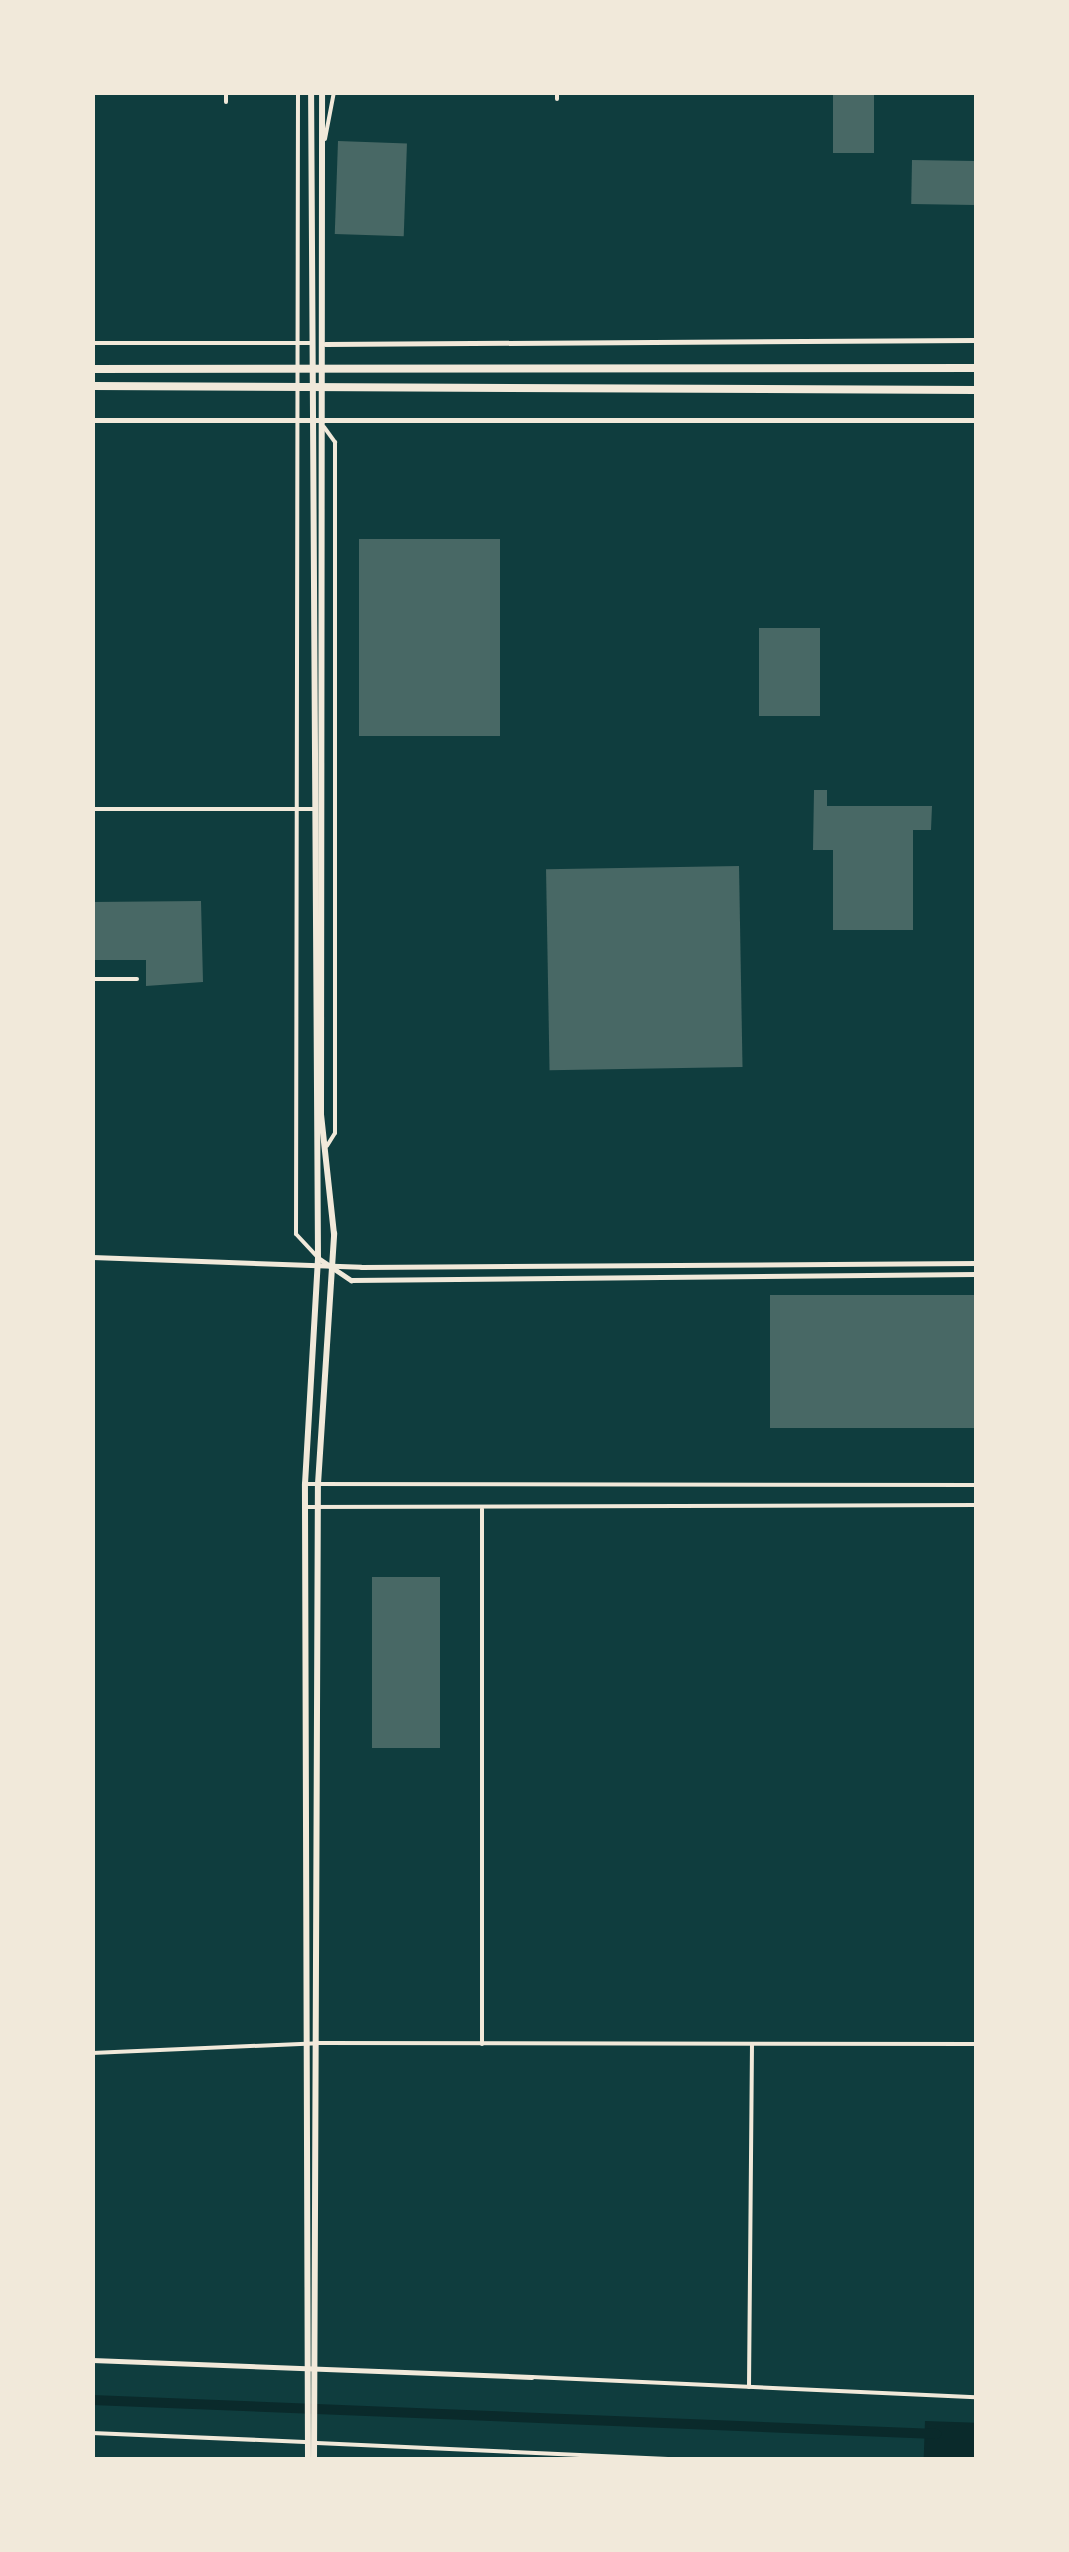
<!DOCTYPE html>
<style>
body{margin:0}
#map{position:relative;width:1069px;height:2552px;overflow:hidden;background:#0f3d3e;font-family:Ubuntu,sans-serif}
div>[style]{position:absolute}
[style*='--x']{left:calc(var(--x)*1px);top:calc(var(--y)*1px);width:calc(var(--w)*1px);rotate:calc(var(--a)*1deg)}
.water>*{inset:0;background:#0a2a2b;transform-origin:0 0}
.canal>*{height:10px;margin:-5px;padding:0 5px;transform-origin:5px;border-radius:5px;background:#0a2a2b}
.building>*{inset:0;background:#486865;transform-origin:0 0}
.minor>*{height:4px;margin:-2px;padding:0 2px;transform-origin:2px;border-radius:2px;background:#f1e9da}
.tertiary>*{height:5px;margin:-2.5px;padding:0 2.5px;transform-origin:2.5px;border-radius:2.5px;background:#f1e9da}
.secondary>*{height:6px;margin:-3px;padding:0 3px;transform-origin:3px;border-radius:3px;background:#f1e9da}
.trunk>*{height:8px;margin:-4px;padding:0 4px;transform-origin:4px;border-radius:4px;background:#f1e9da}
span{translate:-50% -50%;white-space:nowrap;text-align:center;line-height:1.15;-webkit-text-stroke:9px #f1e9da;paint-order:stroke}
.frame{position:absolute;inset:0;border:95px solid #f1e9da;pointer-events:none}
</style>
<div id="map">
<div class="water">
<i style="left:925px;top:2421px;width:51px;height:37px;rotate:2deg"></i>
</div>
<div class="canal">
<i style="--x:92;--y:2400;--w:845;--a:2.31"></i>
</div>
<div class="building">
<i style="left:833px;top:92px;width:41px;height:61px"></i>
<i style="left:338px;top:141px;width:69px;height:93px;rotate:2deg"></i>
<i style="left:912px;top:160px;width:64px;height:44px;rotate:1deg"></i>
<i style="left:359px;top:539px;width:141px;height:197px"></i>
<i style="left:759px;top:628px;width:61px;height:88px"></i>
<i style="clip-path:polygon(814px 790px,827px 790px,827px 806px,932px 806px,931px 830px,913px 830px,913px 930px,833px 930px,833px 850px,813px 850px)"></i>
<i style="left:739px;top:866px;width:201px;height:193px;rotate:89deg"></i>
<i style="clip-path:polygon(201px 901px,203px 982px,146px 986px,146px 960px,92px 960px,92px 902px)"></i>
<i style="left:976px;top:1295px;width:133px;height:206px;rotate:90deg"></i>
<i style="left:372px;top:1577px;width:68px;height:171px"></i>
</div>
<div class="minor">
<i style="--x:298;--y:92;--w:1142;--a:90.1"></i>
<i style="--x:296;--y:1234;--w:33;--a:47"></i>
<i style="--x:557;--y:92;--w:7;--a:90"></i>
<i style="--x:226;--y:102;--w:10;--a:-90"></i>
<i style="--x:325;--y:139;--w:48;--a:-79.2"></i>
<i style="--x:92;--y:343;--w:218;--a:0"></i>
<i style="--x:324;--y:427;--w:19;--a:54"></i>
<i style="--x:335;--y:442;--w:691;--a:90"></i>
<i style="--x:335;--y:1133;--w:15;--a:122"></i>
<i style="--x:92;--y:809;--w:221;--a:0"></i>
<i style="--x:92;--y:979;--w:45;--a:0"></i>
<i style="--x:306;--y:1484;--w:670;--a:0.09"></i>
<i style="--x:305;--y:1507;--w:671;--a:-0.17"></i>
<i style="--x:482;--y:2044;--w:535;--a:-90"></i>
<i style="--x:92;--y:2053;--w:226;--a:-2.5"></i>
<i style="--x:318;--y:2043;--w:658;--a:0.09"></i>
<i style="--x:532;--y:2377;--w:444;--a:2.6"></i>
<i style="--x:749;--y:2387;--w:343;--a:-89.5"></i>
<i style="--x:92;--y:2433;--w:213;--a:2.4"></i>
<i style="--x:317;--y:2443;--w:379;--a:2.6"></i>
</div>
<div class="tertiary">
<i style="--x:325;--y:344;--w:651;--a:-0.35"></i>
<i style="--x:92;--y:420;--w:884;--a:0"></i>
<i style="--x:92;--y:1257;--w:269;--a:2.1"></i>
<i style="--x:361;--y:1267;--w:615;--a:-0.37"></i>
<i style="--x:318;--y:1258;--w:40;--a:34"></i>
<i style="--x:351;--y:1280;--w:625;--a:-0.55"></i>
<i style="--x:92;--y:2360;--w:440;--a:2.2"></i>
</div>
<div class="secondary">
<i style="--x:308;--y:2460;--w:976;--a:-90.18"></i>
<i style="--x:305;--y:1484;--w:226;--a:-86.7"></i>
<i style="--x:318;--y:1258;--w:1166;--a:-90.34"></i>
<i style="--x:314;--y:2460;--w:976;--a:-89.77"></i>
<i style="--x:318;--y:1484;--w:251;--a:-86.3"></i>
<i style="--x:334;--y:1234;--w:121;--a:-96.2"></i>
<i style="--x:321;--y:1114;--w:1022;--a:-89.94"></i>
</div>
<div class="trunk">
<i style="--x:92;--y:369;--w:884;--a:-0.06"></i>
<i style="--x:92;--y:386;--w:884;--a:0.26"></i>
</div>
<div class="frame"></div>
</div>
